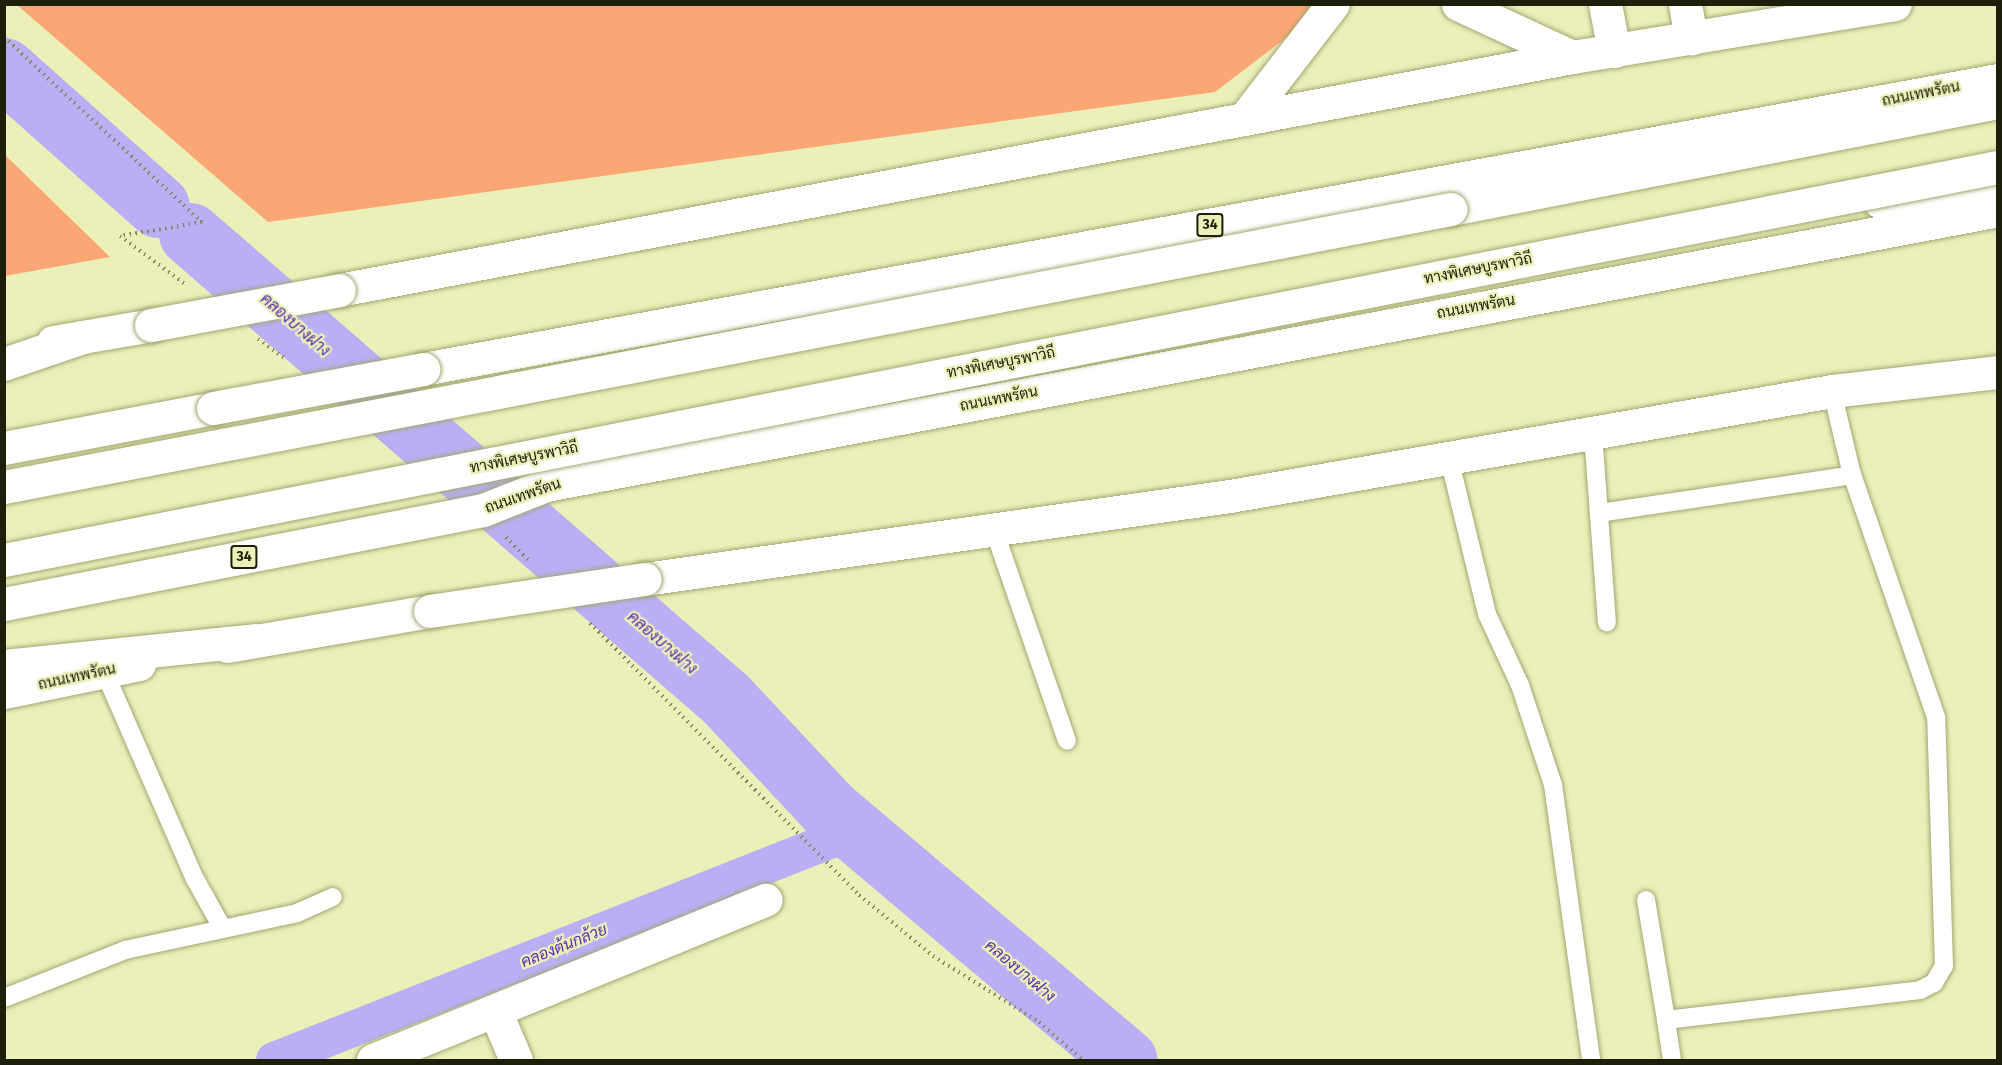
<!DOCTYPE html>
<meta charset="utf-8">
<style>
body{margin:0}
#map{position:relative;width:2002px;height:1065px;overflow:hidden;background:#ebefb8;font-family:"Fira Sans",Sarabun,sans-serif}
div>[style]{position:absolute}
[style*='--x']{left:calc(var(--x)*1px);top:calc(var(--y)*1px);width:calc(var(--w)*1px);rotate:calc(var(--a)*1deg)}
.green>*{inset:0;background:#fba775}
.canal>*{height:36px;margin:-18px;padding:0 18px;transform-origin:18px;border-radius:18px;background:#baaff5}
.river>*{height:63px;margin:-31.5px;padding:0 31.5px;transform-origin:31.5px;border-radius:31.5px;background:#baaff5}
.path>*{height:4px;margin-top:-2px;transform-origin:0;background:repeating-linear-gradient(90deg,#868862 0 1.5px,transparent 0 6px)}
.roads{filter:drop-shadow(0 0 2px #a3a672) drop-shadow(0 0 2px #a3a672)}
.service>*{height:18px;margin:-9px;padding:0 9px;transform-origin:9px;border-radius:9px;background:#fff}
.minor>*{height:33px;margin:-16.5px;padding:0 16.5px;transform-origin:16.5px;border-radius:16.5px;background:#fff}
.secondary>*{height:33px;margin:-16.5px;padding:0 16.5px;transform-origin:16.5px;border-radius:16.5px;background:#fff}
.trunk>*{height:33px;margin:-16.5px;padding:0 16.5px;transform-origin:16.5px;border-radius:16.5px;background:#fff}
.motorway>*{height:33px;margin:-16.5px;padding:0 16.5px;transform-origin:16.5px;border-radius:16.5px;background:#fff}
.bridges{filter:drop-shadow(0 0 2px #a3a672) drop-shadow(0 0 2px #a3a672)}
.secondary-bridge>*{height:33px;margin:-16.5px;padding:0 16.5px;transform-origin:16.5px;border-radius:16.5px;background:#fff}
.trunk-bridge>*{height:33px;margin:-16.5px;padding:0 16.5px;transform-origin:16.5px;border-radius:16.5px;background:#fff}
.motorway-bridge>*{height:33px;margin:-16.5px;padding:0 16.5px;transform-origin:16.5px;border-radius:16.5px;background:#fff}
span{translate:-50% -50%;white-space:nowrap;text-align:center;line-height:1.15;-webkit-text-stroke:4.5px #ebefb8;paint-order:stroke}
.shield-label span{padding:2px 4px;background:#ebefb8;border:2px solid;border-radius:4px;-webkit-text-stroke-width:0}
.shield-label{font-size:14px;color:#1e1f0a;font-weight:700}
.street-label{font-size:15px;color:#1e1f0a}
.water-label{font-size:16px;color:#592db2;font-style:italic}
.frame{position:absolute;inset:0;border:6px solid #1e1f0a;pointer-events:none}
</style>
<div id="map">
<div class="green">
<i style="clip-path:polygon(17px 5px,1329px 5px,1215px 92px,268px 222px)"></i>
<i style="clip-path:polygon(4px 155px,5px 155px,110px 257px,5px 276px)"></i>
</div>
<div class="canal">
<i style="--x:274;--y:1060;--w:625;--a:-21.51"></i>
</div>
<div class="river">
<i style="--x:4;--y:69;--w:206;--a:41.7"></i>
<i style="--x:190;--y:234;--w:710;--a:40.94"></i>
<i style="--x:726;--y:699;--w:152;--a:46.9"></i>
<i style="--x:830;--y:810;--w:387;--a:40.2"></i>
</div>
<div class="path">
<i style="--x:4;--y:37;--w:271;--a:43.1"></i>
<i style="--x:202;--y:222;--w:83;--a:170.3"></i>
<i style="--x:120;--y:236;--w:81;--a:36.4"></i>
<i style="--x:258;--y:339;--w:34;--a:36"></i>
<i style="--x:506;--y:537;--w:35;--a:46"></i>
<i style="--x:590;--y:623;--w:383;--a:45.3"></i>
<i style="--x:859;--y:895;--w:96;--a:39.5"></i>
<i style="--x:933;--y:956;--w:125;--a:31.9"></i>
<i style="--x:1039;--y:1022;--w:58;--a:40.8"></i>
</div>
<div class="roads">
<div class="service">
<i style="--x:1593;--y:433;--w:190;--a:85.8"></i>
<i style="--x:1449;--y:458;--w:161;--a:76.3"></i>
<i style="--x:1487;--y:614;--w:78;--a:65.1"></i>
<i style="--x:1520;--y:685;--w:105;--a:71.7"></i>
<i style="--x:1553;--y:785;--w:278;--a:82.1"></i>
<i style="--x:1599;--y:513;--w:256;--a:-8.5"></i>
<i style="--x:994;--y:530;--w:223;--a:70.9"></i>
<i style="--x:104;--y:671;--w:227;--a:66.4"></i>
<i style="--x:195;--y:879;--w:57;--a:60.8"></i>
<i style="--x:1646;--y:900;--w:122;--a:80.5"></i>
<i style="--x:1666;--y:1020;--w:256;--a:-6.7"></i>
<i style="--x:1920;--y:990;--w:16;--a:-27"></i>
<i style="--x:1934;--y:983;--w:20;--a:-60"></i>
<i style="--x:1944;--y:966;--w:249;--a:-91.8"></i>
<i style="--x:1936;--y:717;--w:256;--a:-109.1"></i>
<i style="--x:1852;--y:475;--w:86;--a:-103.4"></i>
<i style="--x:4;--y:998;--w:130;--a:-21.6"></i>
<i style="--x:125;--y:950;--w:176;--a:-12.1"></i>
<i style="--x:297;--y:913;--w:39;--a:-24"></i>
<i style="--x:1666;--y:1020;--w:40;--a:81.5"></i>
</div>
<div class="minor">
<i style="--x:1458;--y:4;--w:126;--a:24.9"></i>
<i style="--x:1605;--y:4;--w:48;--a:79.2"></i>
<i style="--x:1685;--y:4;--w:35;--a:80"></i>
<i style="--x:1244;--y:119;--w:145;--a:-52.3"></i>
<i style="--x:496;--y:1013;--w:51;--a:66.9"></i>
<i style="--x:373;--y:1060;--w:424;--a:-22.2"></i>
</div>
<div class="secondary">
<i style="--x:339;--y:290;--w:1255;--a:-10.7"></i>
<i style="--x:1572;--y:57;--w:327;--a:-9.3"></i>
<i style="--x:53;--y:342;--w:99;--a:-9.8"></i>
<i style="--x:645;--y:579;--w:591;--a:-8.08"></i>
<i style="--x:1230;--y:496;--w:611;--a:-9.89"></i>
<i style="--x:1832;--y:391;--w:167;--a:-6.5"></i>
<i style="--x:227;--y:646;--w:206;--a:-9.8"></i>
<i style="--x:4;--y:692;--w:138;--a:-11.7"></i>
</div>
<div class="trunk">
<i style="--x:4;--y:364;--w:83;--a:-18.9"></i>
<i style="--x:423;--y:369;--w:1601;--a:-10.4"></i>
<i style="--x:4;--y:448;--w:213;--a:-10.8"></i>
<i style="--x:4;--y:604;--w:488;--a:-11.1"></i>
<i style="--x:483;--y:510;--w:68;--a:-21.6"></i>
<i style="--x:546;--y:485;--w:1478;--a:-10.72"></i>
<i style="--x:4;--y:666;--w:252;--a:-5.9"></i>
</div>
<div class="motorway">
<i style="--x:1879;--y:201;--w:119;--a:-2.9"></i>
<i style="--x:1451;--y:209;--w:557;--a:-11.07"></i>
</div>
</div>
<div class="bridges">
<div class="secondary-bridge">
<i style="--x:151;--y:325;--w:191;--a:-10.5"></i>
<i style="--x:430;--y:611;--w:217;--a:-8.5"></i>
</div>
<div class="trunk-bridge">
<i style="--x:213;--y:408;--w:214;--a:-10.5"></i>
</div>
<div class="motorway-bridge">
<i style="--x:4;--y:487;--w:1473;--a:-10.88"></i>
<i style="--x:4;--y:560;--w:2032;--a:-11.15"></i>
</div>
</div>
<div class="shield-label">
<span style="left:1210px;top:225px">34</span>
<span style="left:244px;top:557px">34</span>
</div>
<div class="street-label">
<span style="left:1921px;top:94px;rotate:-11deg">ถนนเทพรัตน</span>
<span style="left:1478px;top:269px;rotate:-11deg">ทางพิเศษบูรพาวิถี</span>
<span style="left:1476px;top:307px;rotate:-10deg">ถนนเทพรัตน</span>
<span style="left:1001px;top:363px;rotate:-11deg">ทางพิเศษบูรพาวิถี</span>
<span style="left:999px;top:399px;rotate:-11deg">ถนนเทพรัตน</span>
<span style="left:524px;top:458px;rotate:-11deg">ทางพิเศษบูรพาวิถี</span>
<span style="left:523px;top:496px;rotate:-19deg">ถนนเทพรัตน</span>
<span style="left:77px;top:677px;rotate:-12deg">ถนนเทพรัตน</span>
</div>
<div class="water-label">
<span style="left:295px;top:325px;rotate:41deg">คลองบางฝาง</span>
<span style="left:662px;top:643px;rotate:41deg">คลองบางฝาง</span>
<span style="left:564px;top:946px;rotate:-22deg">คลองต้นกล้วย</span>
<span style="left:1020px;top:971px;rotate:40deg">คลองบางฝาง</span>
</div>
<div class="frame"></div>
</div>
